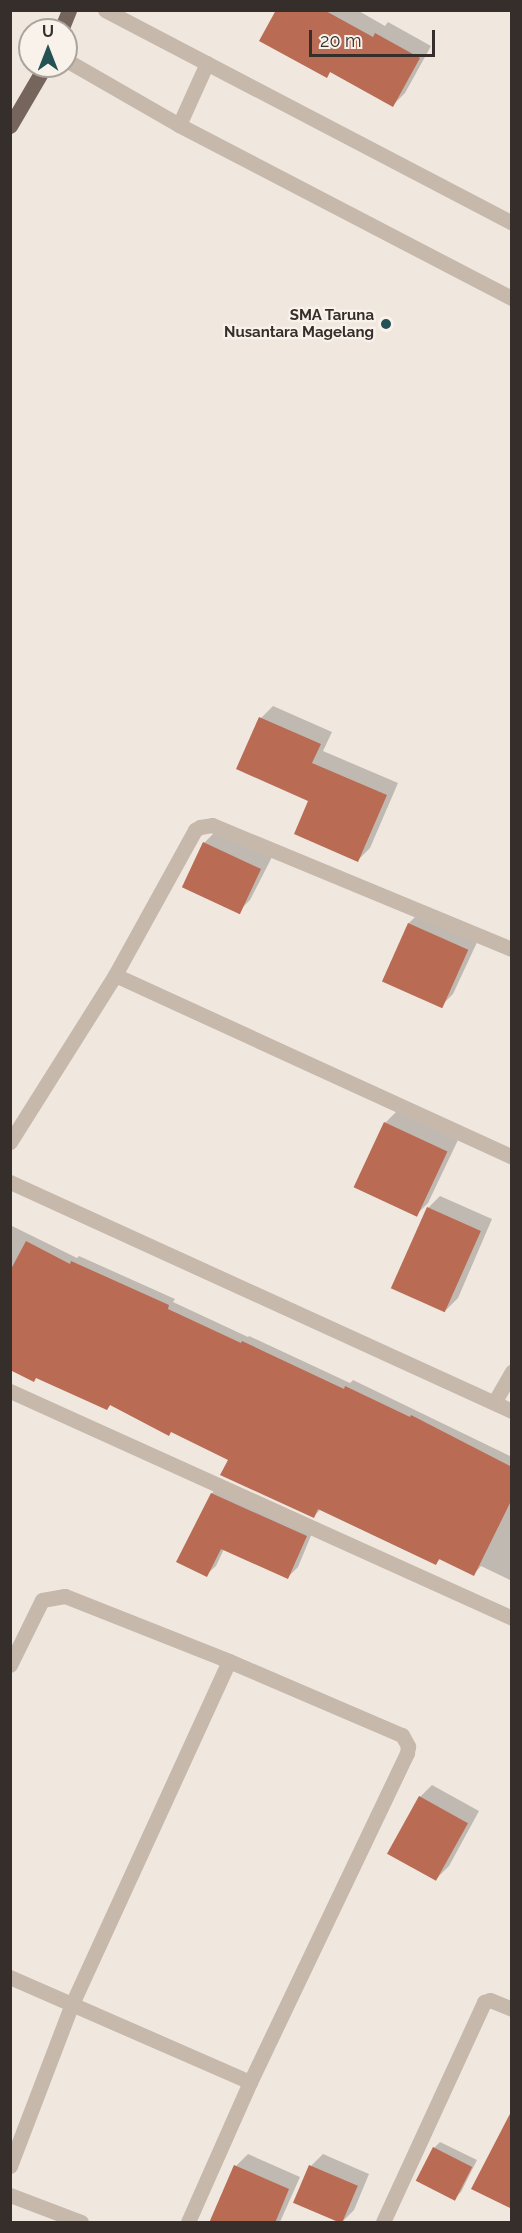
<!DOCTYPE html>
<style>
body{margin:0}
#map{position:relative;width:522px;height:2233px;overflow:hidden;background:#f0e8df;font-family:Raleway,sans-serif}
div>[style]{position:absolute}
[style*='--x']{left:calc(var(--x)*1px);top:calc(var(--y)*1px);width:calc(var(--w)*1px);rotate:calc(var(--a)*1deg)}
.shadow>*{inset:0;background:#0003}
.building>*{inset:0;background:#b96b54;transform-origin:0 0}
.minor>*{height:15px;margin:-7.5px;padding:0 7.5px;transform-origin:7.5px;border-radius:7.5px;background:#c7b8ac}
.major>*{height:15px;margin:-7.5px;padding:0 7.5px;transform-origin:7.5px;border-radius:7.5px;background:#76655d}
.dots>*{width:16px;height:16px;translate:-50% -50%;box-sizing:border-box;border:3px solid #f8f2eb;border-radius:50%}
span{translate:-50% -50%;white-space:nowrap;text-align:center;line-height:1.15;-webkit-text-stroke:4.5px #f8f2eb;paint-order:stroke}
.poi-label{font-size:15px;color:#362e2a;font-weight:700}
.right{translate:-100% -50%;text-align:right}
.frame{position:absolute;inset:0;border:12px solid #362e2a;pointer-events:none}
.north{position:absolute;left:18px;top:18px;width:60px;height:60px;box-sizing:border-box;background:#f8f2eb;border:2px solid #aaa49e;border-radius:50%;rotate:0deg;font-size:16px;font-weight:700;line-height:24px;text-align:center;color:#362e2a}
.north::after{content:'';display:block;margin:auto;width:21px;height:27px;background:#245153;clip-path:polygon(50% 0,100% 100%,50% 72%,0 100%)}
.scale{position:absolute;left:309px;top:30px;width:126px;height:27px;box-sizing:border-box;border:3px solid #362e2a;border-top:0;padding-left:8px;font-size:18px;line-height:21px;white-space:nowrap;color:#362e2a;-webkit-text-stroke:4px #f8f2eb;paint-order:stroke}
</style>
<div id="map">
<div class="shadow">
<i style="clip-path:polygon(277px 10px,357px 10px,385px 26px,388px 22px,431px 46px,405px 93px,393px 105px,331px 71px,326px 76px)"></i>
<i style="clip-path:polygon(273px 706px,332px 732px,323px 751px,398px 783px,370px 848px,358px 860px,261px 718px)"></i>
<i style="clip-path:polygon(216px 831px,272px 857px,250px 900px,238px 912px,204px 843px)"></i>
<i style="clip-path:polygon(421px 911px,479px 938px,453px 994px,441px 1006px,383px 980px,409px 923px)"></i>
<i style="clip-path:polygon(397px 1111px,458px 1140px,428px 1203px,416px 1215px,385px 1123px)"></i>
<i style="clip-path:polygon(440px 1196px,492px 1219px,458px 1298px,446px 1310px,428px 1208px)"></i>
<i style="clip-path:polygon(10px 1225px,77px 1258px,79px 1256px,175px 1299px,173px 1302px,248px 1337px,249px 1336px,350px 1383px,353px 1380px,512px 1457px,512px 1581px,481px 1566px,474px 1574px,441px 1558px,435px 1564px,320px 1510px,314px 1516px,230px 1459px,172px 1431px,111px 1404px,107px 1408px,10px 1363px)"></i>
<i style="clip-path:polygon(222px 1484px,315px 1526px,298px 1567px,288px 1577px,224px 1549px,216px 1566px,206px 1575px,178px 1561px,212px 1493px)"></i>
<i style="clip-path:polygon(432px 1785px,479px 1811px,449px 1866px,437px 1878px,420px 1797px)"></i>
<i style="clip-path:polygon(440px 2142px,477px 2160px,461px 2192px,455px 2198px,434px 2148px)"></i>
<i style="clip-path:polygon(248px 2154px,300px 2177px,280px 2222px,211px 2222px,236px 2166px)"></i>
<i style="clip-path:polygon(323px 2154px,369px 2174px,354px 2210px,342px 2222px,311px 2166px)"></i>
</div>
<div class="building">
<i style="clip-path:polygon(276px 10px,324px 10px,373px 37px,375px 33px,420px 58px,393px 107px,330px 72px,327px 78px,259px 41px)"></i>
<i style="clip-path:polygon(259px 717px,321px 744px,312px 763px,387px 795px,358px 862px,294px 834px,308px 801px,236px 769px)"></i>
<i style="left:203px;top:842px;width:64px;height:50px;rotate:25deg"></i>
<i style="left:408px;top:923px;width:66px;height:64px;rotate:24deg"></i>
<i style="left:384px;top:1122px;width:70px;height:72px;rotate:25deg"></i>
<i style="left:427px;top:1207px;width:59px;height:89px;rotate:24deg"></i>
<i style="clip-path:polygon(26px 1241px,70px 1264px,71px 1261px,169px 1305px,168px 1309px,241px 1343px,242px 1341px,344px 1389px,345px 1386px,410px 1417px,411px 1415px,512px 1467px,512px 1499px,474px 1576px,439px 1559px,436px 1565px,318px 1509px,314px 1518px,220px 1475px,228px 1460px,171px 1432px,169px 1436px,110px 1405px,107px 1410px,36px 1378px,34px 1382px,10px 1370px,10px 1271px)"></i>
<i style="clip-path:polygon(211px 1493px,307px 1536px,288px 1579px,221px 1549px,207px 1577px,176px 1562px)"></i>
<i style="left:419px;top:1796px;width:56px;height:66px;rotate:29deg"></i>
<i style="clip-path:polygon(512px 2110px,512px 2209px,471px 2189px)"></i>
<i style="left:433px;top:2147px;width:44px;height:38px;rotate:27deg"></i>
<i style="clip-path:polygon(234px 2165px,289px 2189px,275px 2223px,209px 2223px)"></i>
<i style="left:309px;top:2165px;width:53px;height:41px;rotate:23deg"></i>
</div>
<div class="minor">
<i style="--x:105;--y:10;--w:459;--a:27.6"></i>
<i style="--x:66;--y:60;--w:130;--a:29.9"></i>
<i style="--x:179;--y:125;--w:375;--a:27.5"></i>
<i style="--x:179;--y:125;--w:68;--a:-65.7"></i>
<i style="--x:115;--y:975;--w:437;--a:24.6"></i>
<i style="--x:10;--y:1142;--w:197;--a:-57.8"></i>
<i style="--x:115;--y:975;--w:166;--a:-61.1"></i>
<i style="--x:195;--y:830;--w:6;--a:-31"></i>
<i style="--x:200;--y:827;--w:12;--a:-9"></i>
<i style="--x:212;--y:825;--w:325;--a:22.5"></i>
<i style="--x:10;--y:1182;--w:552;--a:24.52"></i>
<i style="--x:10;--y:1391;--w:551;--a:24.33"></i>
<i style="--x:495;--y:1401;--w:34;--a:-60"></i>
<i style="--x:10;--y:1665;--w:72;--a:-63.8"></i>
<i style="--x:42;--y:1600;--w:23;--a:-10"></i>
<i style="--x:65;--y:1596;--w:176;--a:21.6"></i>
<i style="--x:229;--y:1661;--w:188;--a:23.2"></i>
<i style="--x:402;--y:1735;--w:13;--a:61"></i>
<i style="--x:408;--y:1746;--w:7;--a:98"></i>
<i style="--x:407;--y:1753;--w:365;--a:115.5"></i>
<i style="--x:250;--y:2082;--w:262;--a:-156.4"></i>
<i style="--x:10;--y:2166;--w:173;--a:-69.1"></i>
<i style="--x:72;--y:2004;--w:377;--a:-65.4"></i>
<i style="--x:10;--y:2195;--w:76;--a:20.8"></i>
<i style="--x:188;--y:2222;--w:153;--a:-66.1"></i>
<i style="--x:383;--y:2222;--w:242;--a:-65.3"></i>
<i style="--x:484;--y:2002;--w:6;--a:-18"></i>
<i style="--x:490;--y:2000;--w:24;--a:22"></i>
</div>
<div class="major">
<i style="--x:61;--y:30;--w:22;--a:-68"></i>
<i style="--x:10;--y:126;--w:69;--a:-59.7"></i>
</div>
<div class="dots">
<i style="left:386px;top:324px;background:#245153"></i>
</div>
<div class="poi-label">
<span class="right" style="left:374px;top:324px">SMA Taruna<br>Nusantara Magelang</span>
</div>
<div class="frame"></div>
<div class="north">U</div>
<div class="scale">20 m</div>
</div>
